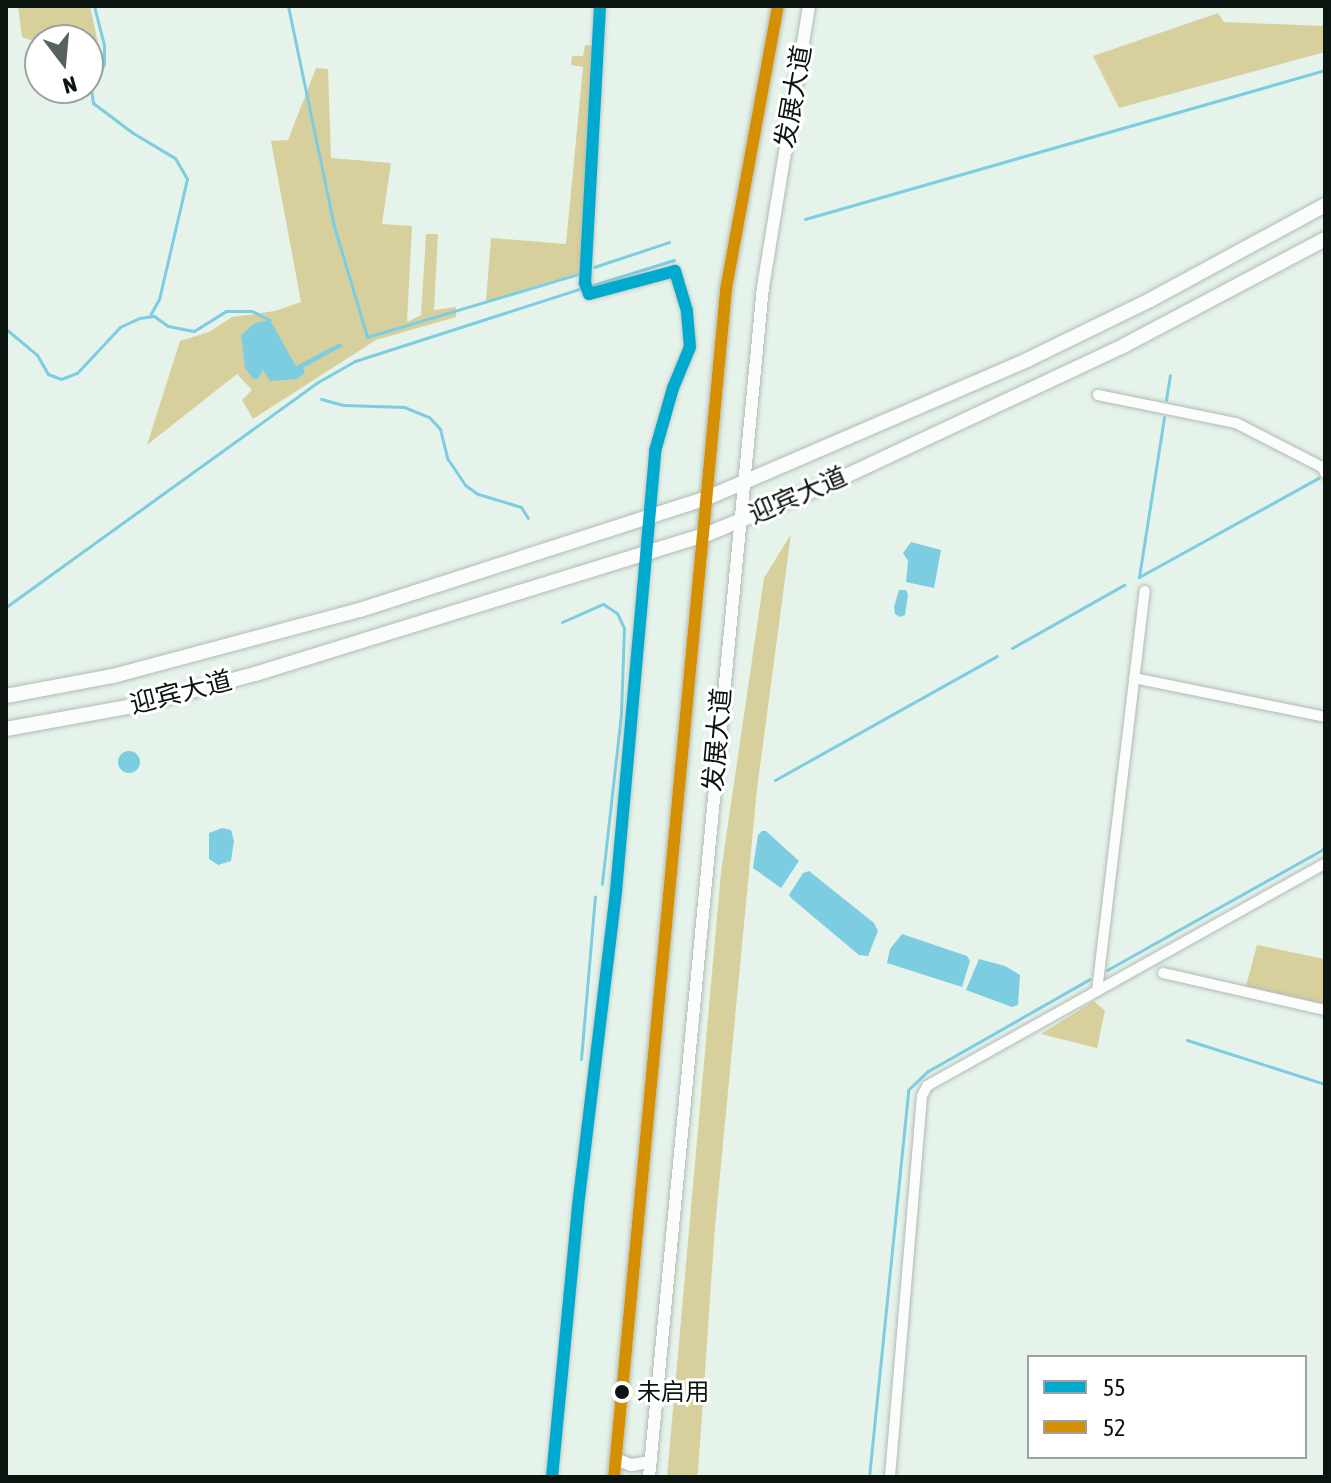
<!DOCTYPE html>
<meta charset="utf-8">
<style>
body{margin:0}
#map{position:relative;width:1331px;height:1483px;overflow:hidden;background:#e6f3ea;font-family:"Asap Condensed","Noto Sans SC",sans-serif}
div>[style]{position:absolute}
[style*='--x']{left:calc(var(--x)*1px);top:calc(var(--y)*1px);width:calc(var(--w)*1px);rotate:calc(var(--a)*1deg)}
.forest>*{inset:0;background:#d8d09c}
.water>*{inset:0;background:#7ccde2}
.round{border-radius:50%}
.stream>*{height:3px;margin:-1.5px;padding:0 1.5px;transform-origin:1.5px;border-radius:1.5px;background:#7ccde2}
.roads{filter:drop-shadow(0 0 2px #b0bbb4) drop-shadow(0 0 2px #b0bbb4)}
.minor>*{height:10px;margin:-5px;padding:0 5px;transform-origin:5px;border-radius:5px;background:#fbfdfc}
.major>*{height:12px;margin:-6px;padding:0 6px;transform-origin:6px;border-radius:6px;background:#fbfdfc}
.highway>*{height:14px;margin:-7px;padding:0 7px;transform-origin:7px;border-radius:7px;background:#fbfdfc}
.bus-1>*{height:12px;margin:-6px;padding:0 6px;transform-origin:6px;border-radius:6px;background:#00a9ce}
.bus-2>*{height:12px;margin:-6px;padding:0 6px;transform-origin:6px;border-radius:6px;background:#d49002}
.dots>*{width:22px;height:22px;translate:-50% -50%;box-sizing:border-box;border:4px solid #fff;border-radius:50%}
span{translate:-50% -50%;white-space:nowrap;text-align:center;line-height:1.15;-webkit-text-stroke:6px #fff;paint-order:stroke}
.bus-label{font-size:24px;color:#0b140f}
.left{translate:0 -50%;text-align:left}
.street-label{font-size:26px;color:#0b140f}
.frame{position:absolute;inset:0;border:8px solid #0b140f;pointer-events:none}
.legend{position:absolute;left:1027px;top:1355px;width:280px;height:104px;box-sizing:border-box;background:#fff;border:2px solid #9da19f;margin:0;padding:10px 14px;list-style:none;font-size:24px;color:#0b140f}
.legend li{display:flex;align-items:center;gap:16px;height:40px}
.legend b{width:40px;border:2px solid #9da19f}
.north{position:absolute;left:24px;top:24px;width:80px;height:80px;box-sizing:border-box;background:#fff;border:2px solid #9da19f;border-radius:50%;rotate:164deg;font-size:22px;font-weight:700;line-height:32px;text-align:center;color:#0b140f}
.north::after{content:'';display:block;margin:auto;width:28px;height:36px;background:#58625c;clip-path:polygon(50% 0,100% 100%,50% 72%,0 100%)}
</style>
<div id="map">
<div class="forest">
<i style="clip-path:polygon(18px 6px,90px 6px,99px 48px,94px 60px,88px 58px,88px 40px,40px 43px,22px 37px)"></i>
<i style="clip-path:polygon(1218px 13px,1224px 22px,1325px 26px,1325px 52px,1119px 108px,1093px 56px)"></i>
<i style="clip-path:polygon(585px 45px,594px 46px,582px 272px,486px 301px,491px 238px,566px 244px,583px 67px,571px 65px,572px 56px,583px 56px)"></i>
<i style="clip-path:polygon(316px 68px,328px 69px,331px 158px,391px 163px,382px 224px,412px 226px,407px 322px,421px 315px,426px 234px,438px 234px,434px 310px,456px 307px,456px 317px,376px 340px,253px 419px,242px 400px,252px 390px,237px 374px,147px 445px,180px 341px,209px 332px,232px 317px,275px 311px,301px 302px,271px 141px,288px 140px)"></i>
<i style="clip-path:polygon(791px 534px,757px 789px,715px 1227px,698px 1472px,696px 1477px,667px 1477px,721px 872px,764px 578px)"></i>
<i style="clip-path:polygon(1257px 945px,1325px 959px,1325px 1004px,1246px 986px)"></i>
<i style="clip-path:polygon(1094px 1001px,1105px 1011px,1097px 1048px,1041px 1034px)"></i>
</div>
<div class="water">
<i style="clip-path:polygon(270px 320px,296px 366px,340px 343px,343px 346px,303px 368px,305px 373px,297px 379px,270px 381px,263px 370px,258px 379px,253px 379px,245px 368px,241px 335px,255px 323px)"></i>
<i style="clip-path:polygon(911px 542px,941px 550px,934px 588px,906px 582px,908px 561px,903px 553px)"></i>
<i style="clip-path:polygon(899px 590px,906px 590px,908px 595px,905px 615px,900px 617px,895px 614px,894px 607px)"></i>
<i class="round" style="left:118px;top:751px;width:22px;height:22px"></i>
<i style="clip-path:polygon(222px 828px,231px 830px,234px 841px,231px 861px,218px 865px,209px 859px,209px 833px)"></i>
<i style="clip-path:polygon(762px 831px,766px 831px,799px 861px,781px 888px,753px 868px,758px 835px)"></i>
<i style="clip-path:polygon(809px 871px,874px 923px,878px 931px,868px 956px,859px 955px,791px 898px,789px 895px,803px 873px)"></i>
<i style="clip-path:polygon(902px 934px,967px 956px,970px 961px,962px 987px,887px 963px,890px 949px)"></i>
<i style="clip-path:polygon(979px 959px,1005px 966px,1020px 975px,1018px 1005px,1012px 1007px,966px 990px)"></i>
</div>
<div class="stream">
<i style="--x:94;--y:6;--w:40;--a:75.6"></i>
<i style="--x:104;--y:45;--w:19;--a:90"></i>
<i style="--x:104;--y:64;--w:29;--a:117"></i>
<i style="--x:91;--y:90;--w:13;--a:81"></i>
<i style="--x:93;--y:103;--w:50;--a:36.9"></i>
<i style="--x:133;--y:133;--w:49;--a:30.8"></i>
<i style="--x:175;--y:158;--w:24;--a:60"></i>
<i style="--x:187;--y:179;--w:123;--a:103.1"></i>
<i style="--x:159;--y:299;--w:18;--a:119"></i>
<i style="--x:288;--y:6;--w:225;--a:78.2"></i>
<i style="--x:334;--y:226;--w:116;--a:73.4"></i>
<i style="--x:367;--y:337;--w:220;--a:-16.6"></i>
<i style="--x:805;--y:219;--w:541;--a:-15.99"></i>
<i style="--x:594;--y:267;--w:79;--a:-18.4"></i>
<i style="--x:590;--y:286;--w:88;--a:-17.2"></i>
<i style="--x:6;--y:329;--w:40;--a:40"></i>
<i style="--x:37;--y:355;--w:22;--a:60"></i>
<i style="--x:48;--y:374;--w:14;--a:21"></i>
<i style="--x:61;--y:379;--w:17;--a:-21"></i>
<i style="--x:77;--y:373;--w:63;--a:-46.9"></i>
<i style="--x:120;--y:327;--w:21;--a:-25"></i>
<i style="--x:139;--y:318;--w:15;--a:-8"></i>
<i style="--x:154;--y:316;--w:17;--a:36"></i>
<i style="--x:168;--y:326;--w:26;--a:11"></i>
<i style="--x:194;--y:331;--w:38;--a:-32"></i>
<i style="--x:226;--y:311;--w:26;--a:0"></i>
<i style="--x:252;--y:311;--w:20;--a:27"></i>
<i style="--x:321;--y:399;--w:24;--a:15"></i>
<i style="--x:344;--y:405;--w:60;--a:1.9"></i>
<i style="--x:404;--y:407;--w:27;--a:22"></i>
<i style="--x:429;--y:417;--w:16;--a:47"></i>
<i style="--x:440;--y:429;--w:30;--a:76"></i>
<i style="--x:447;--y:458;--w:32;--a:56"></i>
<i style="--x:465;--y:485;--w:16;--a:35"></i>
<i style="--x:478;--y:494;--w:45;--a:16.8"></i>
<i style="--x:521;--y:507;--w:13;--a:58"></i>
<i style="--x:1166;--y:400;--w:25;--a:-81"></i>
<i style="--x:1139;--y:577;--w:205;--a:-28.9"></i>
<i style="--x:1139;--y:577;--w:162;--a:-81.1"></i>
<i style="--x:6;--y:607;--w:385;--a:-35.8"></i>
<i style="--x:318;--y:382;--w:43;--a:-29.6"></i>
<i style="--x:355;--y:361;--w:239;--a:-17.8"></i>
<i style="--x:562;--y:622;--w:45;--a:-23.7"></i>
<i style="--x:603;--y:604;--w:17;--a:33"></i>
<i style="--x:617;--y:613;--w:17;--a:65"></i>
<i style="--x:624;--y:628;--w:86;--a:92"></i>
<i style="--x:621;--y:714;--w:171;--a:96.4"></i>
<i style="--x:1012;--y:648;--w:129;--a:-29.4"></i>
<i style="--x:775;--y:780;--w:254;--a:-29.2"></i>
<i style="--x:1107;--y:970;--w:250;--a:-29.2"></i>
<i style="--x:1187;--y:1040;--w:145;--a:17.7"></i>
<i style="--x:581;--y:1059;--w:163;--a:-85.1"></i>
<i style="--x:869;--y:1477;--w:389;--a:-84.2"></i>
<i style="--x:908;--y:1090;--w:28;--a:-44"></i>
<i style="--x:928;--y:1071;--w:186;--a:-29.6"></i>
</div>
<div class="roads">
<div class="minor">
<i style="--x:1098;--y:395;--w:141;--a:11.5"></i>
<i style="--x:1236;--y:423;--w:97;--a:27.1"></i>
<i style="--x:1322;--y:467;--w:7;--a:63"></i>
<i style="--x:1134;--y:678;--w:195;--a:11.5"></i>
<i style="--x:1163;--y:973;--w:166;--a:12.9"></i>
<i style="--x:1097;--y:991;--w:403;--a:-83.2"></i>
<i style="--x:552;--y:1477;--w:272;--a:-84.5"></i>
<i style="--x:578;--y:1206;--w:317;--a:-83.1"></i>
<i style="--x:616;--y:891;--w:442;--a:-84.9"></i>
<i style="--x:655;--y:451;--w:66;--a:-74.1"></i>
<i style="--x:673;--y:388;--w:44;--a:-67.5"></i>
<i style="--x:690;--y:347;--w:36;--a:-95"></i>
<i style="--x:687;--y:311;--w:42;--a:-106.7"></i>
<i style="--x:675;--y:271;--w:89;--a:165"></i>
<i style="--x:589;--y:294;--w:12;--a:-110"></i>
<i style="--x:585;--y:283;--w:277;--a:-86.9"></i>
<i style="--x:890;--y:1477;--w:382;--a:-85.2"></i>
<i style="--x:922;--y:1096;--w:11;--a:-63"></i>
<i style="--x:927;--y:1086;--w:456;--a:-29.2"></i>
</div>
<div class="major">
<i style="--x:616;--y:1459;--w:16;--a:22"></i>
<i style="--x:631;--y:1465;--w:20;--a:-9"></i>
<i style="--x:614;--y:1477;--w:1193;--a:-84.61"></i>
<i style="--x:726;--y:289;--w:288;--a:-79.6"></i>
<i style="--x:649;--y:1477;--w:1195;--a:-84.53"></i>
<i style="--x:763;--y:287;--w:285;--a:-80.7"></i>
</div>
<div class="highway">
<i style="--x:6;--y:696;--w:109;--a:-10.6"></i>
<i style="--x:113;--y:676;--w:256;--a:-15"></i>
<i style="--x:360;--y:610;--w:365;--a:-17.9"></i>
<i style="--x:707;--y:498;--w:348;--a:-23.3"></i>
<i style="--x:1027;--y:360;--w:137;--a:-26"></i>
<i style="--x:1150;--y:300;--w:199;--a:-28.5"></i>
<i style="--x:6;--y:729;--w:134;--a:-10.3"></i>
<i style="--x:138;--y:705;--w:121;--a:-14.8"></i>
<i style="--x:255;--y:674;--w:471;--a:-17.2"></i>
<i style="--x:705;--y:535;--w:139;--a:-22.5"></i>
<i style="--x:833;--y:482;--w:323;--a:-25.1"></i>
<i style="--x:1125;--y:345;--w:226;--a:-27.9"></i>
</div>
</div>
<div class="bus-1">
<i style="--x:552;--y:1477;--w:272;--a:-84.5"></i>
<i style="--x:578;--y:1206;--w:317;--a:-83.1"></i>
<i style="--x:616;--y:891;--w:442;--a:-84.9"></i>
<i style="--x:655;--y:451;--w:66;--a:-74.1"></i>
<i style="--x:673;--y:388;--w:44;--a:-67.5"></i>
<i style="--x:690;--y:347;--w:36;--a:-95"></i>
<i style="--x:687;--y:311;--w:42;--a:-106.7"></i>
<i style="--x:675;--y:271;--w:89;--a:165"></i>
<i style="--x:589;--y:294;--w:12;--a:-110"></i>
<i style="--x:585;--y:283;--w:277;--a:-86.9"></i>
</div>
<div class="bus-2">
<i style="--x:614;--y:1477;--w:1193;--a:-84.61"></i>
<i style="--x:726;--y:289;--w:288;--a:-79.6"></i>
</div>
<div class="dots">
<i style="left:622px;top:1392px;background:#0b140f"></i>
</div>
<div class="bus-label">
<span class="left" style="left:637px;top:1392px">未启用</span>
</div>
<div class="street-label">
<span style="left:794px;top:97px;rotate:-80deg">发展大道</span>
<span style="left:798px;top:496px;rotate:-23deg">迎宾大道</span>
<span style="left:181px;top:693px;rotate:-14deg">迎宾大道</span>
<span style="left:718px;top:740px;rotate:-85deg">发展大道</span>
</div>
<div class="frame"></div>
<ul class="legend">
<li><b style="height:10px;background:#00a9ce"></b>55</li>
<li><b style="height:10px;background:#d49002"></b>52</li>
</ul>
<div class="north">N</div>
</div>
